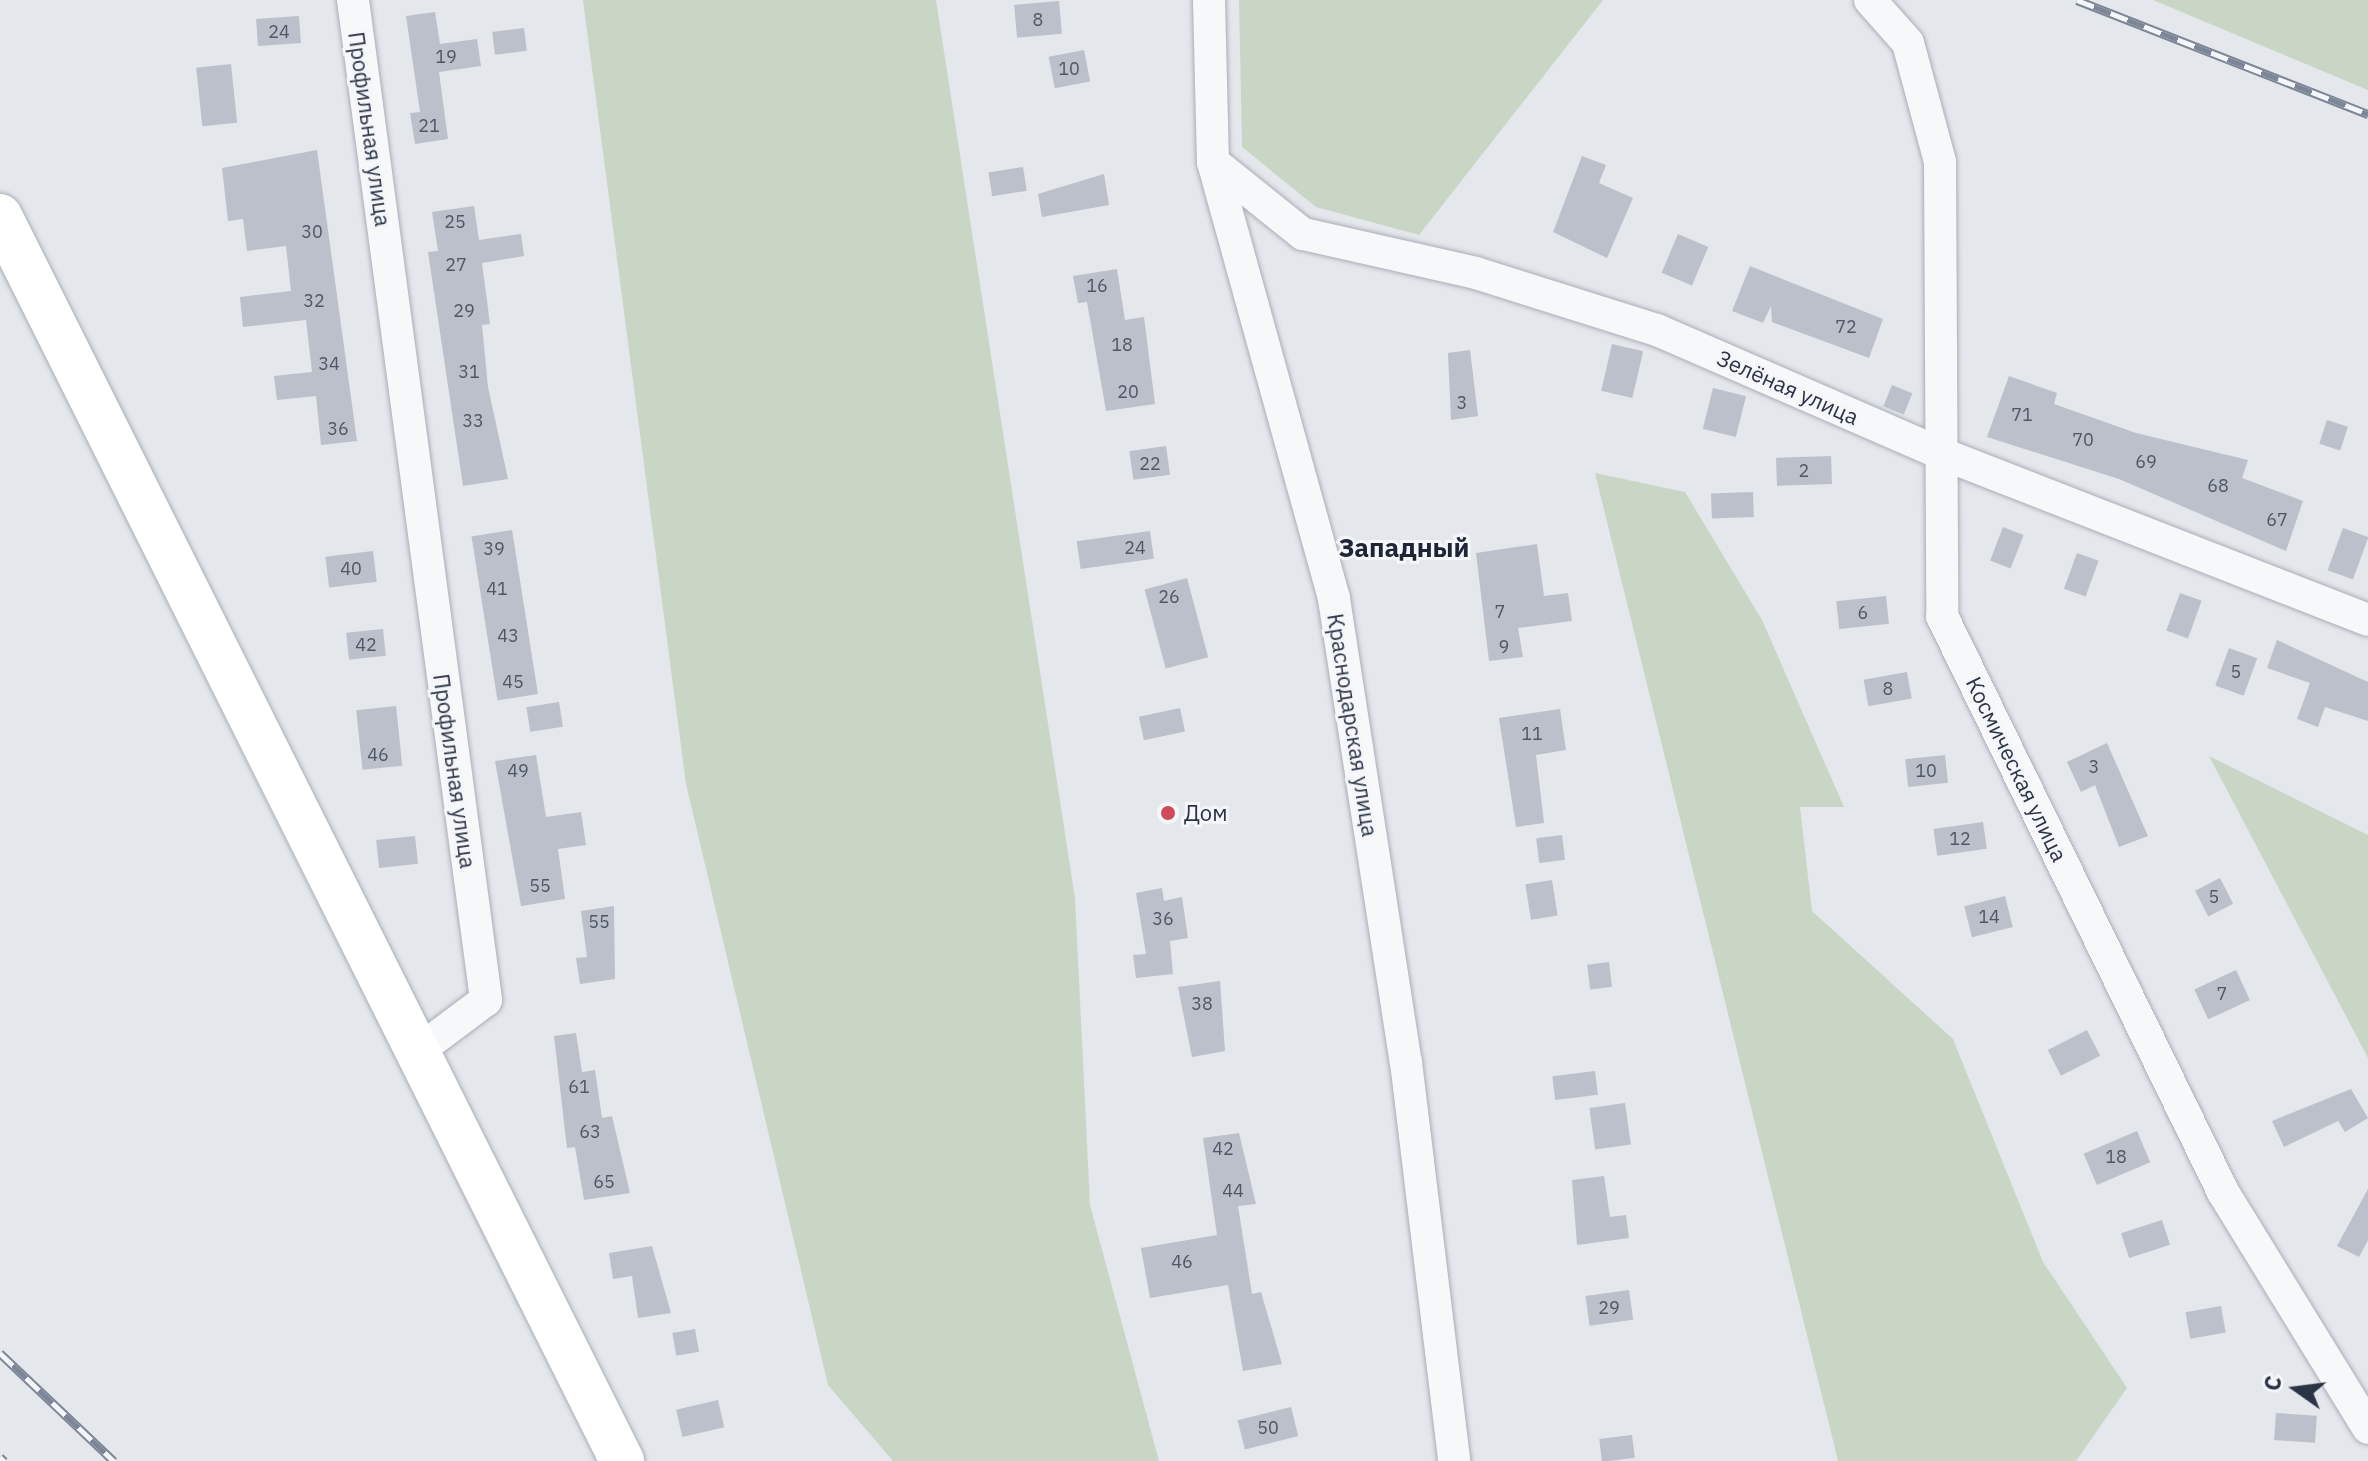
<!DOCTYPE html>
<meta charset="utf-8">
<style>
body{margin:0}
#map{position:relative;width:2368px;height:1461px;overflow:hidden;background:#e4e7ec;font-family:"IBM Plex Sans",sans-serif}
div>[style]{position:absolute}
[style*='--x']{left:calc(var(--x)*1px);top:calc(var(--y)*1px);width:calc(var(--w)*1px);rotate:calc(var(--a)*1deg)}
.green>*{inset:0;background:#c9d6c5}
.building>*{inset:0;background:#bbc0ca;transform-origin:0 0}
.roads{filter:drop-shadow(0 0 2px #a9aeb7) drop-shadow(0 0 2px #a9aeb7)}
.minor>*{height:32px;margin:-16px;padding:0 16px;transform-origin:16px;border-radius:16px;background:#f7f8fa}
.secondary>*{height:44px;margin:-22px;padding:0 22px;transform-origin:22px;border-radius:22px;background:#fff}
.rail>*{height:9px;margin-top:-4.5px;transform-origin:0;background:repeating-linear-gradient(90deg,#f4f6f9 0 18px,#7d8696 0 36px);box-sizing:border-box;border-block:2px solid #7d8696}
.dots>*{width:22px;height:22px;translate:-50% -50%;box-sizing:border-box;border:4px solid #f4f6f9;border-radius:50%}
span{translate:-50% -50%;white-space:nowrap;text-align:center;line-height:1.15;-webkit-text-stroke:6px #f4f6f9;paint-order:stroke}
.number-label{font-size:18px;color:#4f5766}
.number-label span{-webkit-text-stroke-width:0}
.street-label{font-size:22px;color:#2b3445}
.poi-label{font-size:22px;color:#2b3445}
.left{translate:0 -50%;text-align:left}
.quarter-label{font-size:26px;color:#1d2536;font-weight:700}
.north{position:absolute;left:2256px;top:1349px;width:80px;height:80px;-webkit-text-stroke:6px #f4f6f9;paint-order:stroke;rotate:284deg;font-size:22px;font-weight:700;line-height:32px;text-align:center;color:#2b3445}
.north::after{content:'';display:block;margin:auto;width:28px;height:36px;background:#2b3445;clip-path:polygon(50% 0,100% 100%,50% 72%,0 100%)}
</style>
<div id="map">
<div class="green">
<i style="clip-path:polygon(583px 0,936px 0,1075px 898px,1090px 1205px,1159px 1461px,893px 1461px,828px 1385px,686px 784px)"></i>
<i style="clip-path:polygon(1239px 0,1603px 0,1419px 235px,1316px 207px,1242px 147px)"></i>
<i style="clip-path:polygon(2153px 0,2368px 0,2368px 90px)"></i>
<i style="clip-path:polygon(1595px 473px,1685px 492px,1762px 620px,1844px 807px,1800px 807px,1812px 911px,1953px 1039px,2043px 1262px,2127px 1388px,2076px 1461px,1838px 1461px)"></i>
<i style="clip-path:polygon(2209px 756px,2368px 835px,2368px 1058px)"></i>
</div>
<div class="building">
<i style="left:1059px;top:1px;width:33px;height:45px;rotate:85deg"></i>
<i style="clip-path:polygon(435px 12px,440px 44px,477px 39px,481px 66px,439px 72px,448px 139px,415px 144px,410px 113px,420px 112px,406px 16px)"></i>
<i style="left:299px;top:16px;width:27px;height:43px;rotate:86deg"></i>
<i style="left:524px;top:28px;width:23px;height:32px;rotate:83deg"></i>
<i style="left:1084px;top:50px;width:32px;height:36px;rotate:79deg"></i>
<i style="left:231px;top:64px;width:59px;height:35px;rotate:84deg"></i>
<i style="clip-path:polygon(317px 150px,357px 441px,321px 445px,316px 396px,277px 400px,274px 376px,312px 372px,306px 320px,243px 327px,240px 297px,291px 291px,286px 246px,247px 251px,243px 219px,228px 221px,222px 168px)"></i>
<i style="clip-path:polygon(1582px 156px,1606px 165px,1599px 183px,1633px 198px,1607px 258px,1553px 232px)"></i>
<i style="left:1023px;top:167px;width:24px;height:35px;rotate:81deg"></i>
<i style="clip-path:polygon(1104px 174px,1109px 205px,1042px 217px,1038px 194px)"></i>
<i style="clip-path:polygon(474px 206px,479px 240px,521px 234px,524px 256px,482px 263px,490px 324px,482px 325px,488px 387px,508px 479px,463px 486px,428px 252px,438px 251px,432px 212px)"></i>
<i style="left:1678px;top:234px;width:33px;height:42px;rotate:23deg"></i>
<i style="clip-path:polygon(1750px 266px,1883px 319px,1869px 358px,1772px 322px,1771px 306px,1763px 323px,1732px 311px)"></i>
<i style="clip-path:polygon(1117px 269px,1125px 320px,1144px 317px,1155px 404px,1106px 411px,1087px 302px,1078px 303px,1073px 276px)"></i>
<i style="left:1612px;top:344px;width:32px;height:48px;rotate:13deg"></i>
<i style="clip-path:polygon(1470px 350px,1478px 416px,1451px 420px,1448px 353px)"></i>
<i style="clip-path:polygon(2009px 376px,2057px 393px,2054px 404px,2136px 433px,2248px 460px,2242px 478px,2303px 501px,2286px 551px,2119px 479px,1987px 437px)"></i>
<i style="left:1892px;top:385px;width:22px;height:23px;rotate:22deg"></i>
<i style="left:1713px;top:388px;width:34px;height:42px;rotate:14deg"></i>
<i style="left:2327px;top:420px;width:22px;height:25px;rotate:18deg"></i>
<i style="left:1166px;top:446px;width:29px;height:37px;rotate:82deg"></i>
<i style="left:1831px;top:456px;width:28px;height:55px;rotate:88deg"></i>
<i style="left:1753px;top:492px;width:25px;height:42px;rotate:88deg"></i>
<i style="left:2003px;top:527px;width:22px;height:36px;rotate:21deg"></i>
<i style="left:2343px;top:528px;width:27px;height:45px;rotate:20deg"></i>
<i style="left:512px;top:530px;width:166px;height:41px;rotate:81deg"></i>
<i style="left:1150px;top:531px;width:28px;height:74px;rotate:82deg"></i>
<i style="clip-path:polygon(1537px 544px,1544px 596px,1568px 593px,1572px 621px,1518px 628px,1523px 657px,1489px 661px,1476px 553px)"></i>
<i style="left:373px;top:551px;width:31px;height:48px;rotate:83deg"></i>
<i style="left:2077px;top:553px;width:23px;height:38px;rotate:20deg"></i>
<i style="left:1187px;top:578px;width:82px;height:44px;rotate:75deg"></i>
<i style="left:2180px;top:593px;width:23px;height:40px;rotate:20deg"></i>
<i style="left:1886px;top:596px;width:28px;height:50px;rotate:84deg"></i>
<i style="left:383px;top:629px;width:27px;height:37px;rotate:84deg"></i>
<i style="clip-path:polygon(2277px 640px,2368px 682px,2368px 721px,2325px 707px,2318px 727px,2297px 719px,2310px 683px,2267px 668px)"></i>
<i style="left:2229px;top:648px;width:30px;height:40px;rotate:20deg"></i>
<i style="left:1907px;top:672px;width:27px;height:44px;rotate:80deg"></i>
<i style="left:559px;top:702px;width:25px;height:33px;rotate:81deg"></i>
<i style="left:396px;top:706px;width:60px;height:40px;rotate:84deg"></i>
<i style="left:1180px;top:708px;width:24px;height:42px;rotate:78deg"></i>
<i style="clip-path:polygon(1560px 709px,1566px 750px,1536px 755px,1544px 823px,1516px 827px,1499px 718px)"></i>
<i style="clip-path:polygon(2107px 743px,2148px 836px,2119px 847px,2095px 785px,2081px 792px,2067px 762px)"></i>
<i style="clip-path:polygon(536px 755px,546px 817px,581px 812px,586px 845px,558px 849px,565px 899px,521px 906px,495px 761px)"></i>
<i style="left:1945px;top:755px;width:28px;height:40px;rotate:84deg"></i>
<i style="left:1983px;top:822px;width:27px;height:50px;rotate:82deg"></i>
<i style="left:1562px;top:835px;width:25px;height:26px;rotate:83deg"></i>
<i style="left:415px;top:836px;width:28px;height:39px;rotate:84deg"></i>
<i style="left:2220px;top:878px;width:29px;height:28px;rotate:63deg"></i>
<i style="left:1552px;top:880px;width:36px;height:27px;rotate:81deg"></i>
<i style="clip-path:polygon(1162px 888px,1164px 901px,1182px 897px,1188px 938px,1170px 941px,1173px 974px,1136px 978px,1133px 955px,1146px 954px,1136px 893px)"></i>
<i style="left:2005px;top:896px;width:32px;height:42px;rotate:76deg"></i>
<i style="clip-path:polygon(614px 906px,615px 979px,580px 984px,576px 958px,587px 957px,581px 911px)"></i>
<i style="left:1609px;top:962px;width:25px;height:22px;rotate:83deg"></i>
<i style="left:2236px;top:970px;width:33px;height:46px;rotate:65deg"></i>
<i style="clip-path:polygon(1220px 981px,1225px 1051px,1192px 1057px,1178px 987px)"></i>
<i style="left:2087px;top:1030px;width:29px;height:44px;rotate:63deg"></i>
<i style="clip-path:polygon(576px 1033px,582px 1072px,595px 1070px,602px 1118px,612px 1116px,630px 1193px,584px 1200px,575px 1147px,567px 1148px,554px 1036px)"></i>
<i style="left:1595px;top:1071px;width:24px;height:43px;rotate:83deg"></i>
<i style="clip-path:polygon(2351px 1089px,2368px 1118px,2345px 1132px,2338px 1121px,2284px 1147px,2272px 1121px)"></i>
<i style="left:1625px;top:1103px;width:42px;height:36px;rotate:82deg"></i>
<i style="left:2137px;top:1131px;width:34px;height:58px;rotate:67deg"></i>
<i style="clip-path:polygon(1239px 1133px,1256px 1204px,1238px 1206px,1252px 1294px,1261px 1292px,1282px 1364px,1243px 1371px,1228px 1285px,1150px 1298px,1141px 1248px,1217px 1235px,1203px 1138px)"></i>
<i style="clip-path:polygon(1604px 1176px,1610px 1217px,1626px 1215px,1629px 1238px,1577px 1245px,1572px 1180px)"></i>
<i style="clip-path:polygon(2368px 1189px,2368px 1240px,2359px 1257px,2337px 1246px)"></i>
<i style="left:2162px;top:1220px;width:26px;height:43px;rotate:72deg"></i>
<i style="clip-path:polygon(652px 1246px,671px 1313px,638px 1318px,632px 1276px,613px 1279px,609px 1253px)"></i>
<i style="left:1629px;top:1290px;width:30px;height:44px;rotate:82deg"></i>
<i style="left:2221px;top:1306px;width:27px;height:36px;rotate:80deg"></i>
<i style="left:695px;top:1329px;width:23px;height:23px;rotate:80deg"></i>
<i style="left:718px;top:1400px;width:28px;height:43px;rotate:77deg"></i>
<i style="left:1291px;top:1407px;width:30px;height:55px;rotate:76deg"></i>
<i style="left:2276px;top:1413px;width:41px;height:27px;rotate:4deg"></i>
<i style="left:1632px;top:1435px;width:23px;height:33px;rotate:83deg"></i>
</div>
<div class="roads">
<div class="minor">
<i style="--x:353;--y:0;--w:1009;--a:82.42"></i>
<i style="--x:486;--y:1000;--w:90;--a:143.1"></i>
<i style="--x:1209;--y:0;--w:162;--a:88.6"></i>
<i style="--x:1213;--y:162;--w:453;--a:74.5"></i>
<i style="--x:1334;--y:599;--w:469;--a:81.2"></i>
<i style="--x:1406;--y:1062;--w:402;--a:83.1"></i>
<i style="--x:1870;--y:0;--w:57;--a:48.5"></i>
<i style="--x:1908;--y:43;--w:123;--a:74.9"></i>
<i style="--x:1940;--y:162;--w:454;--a:89.7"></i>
<i style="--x:1942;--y:616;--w:641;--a:63.99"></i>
<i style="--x:2223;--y:1192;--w:277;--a:58.4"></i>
<i style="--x:1213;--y:162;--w:115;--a:38.7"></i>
<i style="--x:1303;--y:234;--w:177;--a:12.7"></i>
<i style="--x:1476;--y:273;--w:190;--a:17.5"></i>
<i style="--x:1657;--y:330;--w:309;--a:23.5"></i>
<i style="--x:1940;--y:453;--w:459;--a:21.3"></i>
</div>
<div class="secondary">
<i style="--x:0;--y:216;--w:1392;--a:63.45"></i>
</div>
</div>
<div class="rail">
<i style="--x:2077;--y:0;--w:313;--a:21.4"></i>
<i style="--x:0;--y:1353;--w:157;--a:43.5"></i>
<i style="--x:0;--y:1457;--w:6;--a:45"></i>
</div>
<div class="dots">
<i style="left:1168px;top:813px;background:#d1495b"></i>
</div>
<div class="number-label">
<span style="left:1038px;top:20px">8</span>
<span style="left:279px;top:32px">24</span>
<span style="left:446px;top:57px">19</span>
<span style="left:1069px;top:69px">10</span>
<span style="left:429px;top:126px">21</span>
<span style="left:455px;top:222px">25</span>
<span style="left:312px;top:232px">30</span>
<span style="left:456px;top:265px">27</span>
<span style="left:1097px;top:286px">16</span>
<span style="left:314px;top:301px">32</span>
<span style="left:464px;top:311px">29</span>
<span style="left:1846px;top:327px">72</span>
<span style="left:1122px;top:345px">18</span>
<span style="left:329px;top:364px">34</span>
<span style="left:469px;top:372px">31</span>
<span style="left:1128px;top:392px">20</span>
<span style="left:1462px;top:403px">3</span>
<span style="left:2022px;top:415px">71</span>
<span style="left:473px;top:421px">33</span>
<span style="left:338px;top:429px">36</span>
<span style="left:2083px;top:440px">70</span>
<span style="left:2146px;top:462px">69</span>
<span style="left:1150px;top:464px">22</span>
<span style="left:1804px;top:471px">2</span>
<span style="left:2218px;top:486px">68</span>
<span style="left:2277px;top:520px">67</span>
<span style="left:1135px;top:548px">24</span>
<span style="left:494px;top:549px">39</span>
<span style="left:351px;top:569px">40</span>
<span style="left:497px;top:589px">41</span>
<span style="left:1169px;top:597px">26</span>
<span style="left:1500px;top:612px">7</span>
<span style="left:1863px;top:613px">6</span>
<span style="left:508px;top:636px">43</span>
<span style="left:366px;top:645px">42</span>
<span style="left:1504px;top:647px">9</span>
<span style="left:2236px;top:672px">5</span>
<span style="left:513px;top:682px">45</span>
<span style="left:1888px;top:689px">8</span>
<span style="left:1532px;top:734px">11</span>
<span style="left:378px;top:755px">46</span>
<span style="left:2094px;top:767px">3</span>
<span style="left:518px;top:771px">49</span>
<span style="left:1926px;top:771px">10</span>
<span style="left:1960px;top:839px">12</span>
<span style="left:540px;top:886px">55</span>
<span style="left:2214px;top:897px">5</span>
<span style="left:1989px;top:917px">14</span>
<span style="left:1163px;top:919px">36</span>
<span style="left:599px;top:922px">55</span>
<span style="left:2222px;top:994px">7</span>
<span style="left:1202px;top:1004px">38</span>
<span style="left:579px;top:1087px">61</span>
<span style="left:590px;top:1132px">63</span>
<span style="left:1223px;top:1149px">42</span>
<span style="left:2116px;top:1157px">18</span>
<span style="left:604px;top:1182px">65</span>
<span style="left:1233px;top:1191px">44</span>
<span style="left:1182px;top:1262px">46</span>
<span style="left:1609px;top:1308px">29</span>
<span style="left:1268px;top:1428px">50</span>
</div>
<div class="street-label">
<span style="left:370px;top:129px;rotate:82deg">Профильная улица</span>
<span style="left:1788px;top:387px;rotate:24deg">Зелёная улица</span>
<span style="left:1353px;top:725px;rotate:81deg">Краснодарская улица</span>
<span style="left:2017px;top:769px;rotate:64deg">Космическая улица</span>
<span style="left:455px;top:771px;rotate:82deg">Профильная улица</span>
</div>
<div class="poi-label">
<span class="left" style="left:1184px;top:813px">Дом</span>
</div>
<div class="quarter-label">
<span style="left:1404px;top:548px">Западный</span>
</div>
<div class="north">С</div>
</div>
